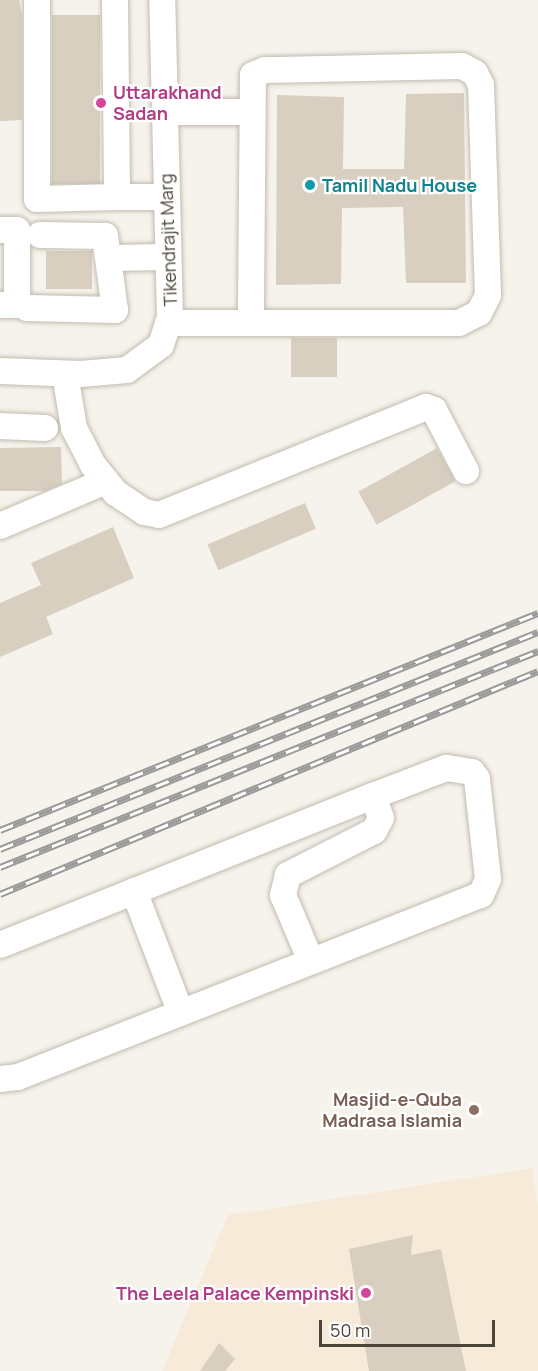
<!DOCTYPE html>
<style>
body{margin:0}
#map{position:relative;width:538px;height:1371px;overflow:hidden;background:#f6f3ec;font-family:Manrope,sans-serif}
div>[style]{position:absolute}
[style*='--x']{left:calc(var(--x)*1px);top:calc(var(--y)*1px);width:calc(var(--w)*1px);rotate:calc(var(--a)*1deg)}
.commercial>*{inset:0;background:#f7ead8}
.building>*{inset:0;background:#d8cfc1;transform-origin:0 0}
.roads{filter:drop-shadow(0 0 2px #c2bbae) drop-shadow(0 0 2px #c2bbae)}
.street>*{height:26px;margin:-13px;padding:0 13px;transform-origin:13px;border-radius:13px;background:#fff}
.rail>*{height:7px;margin-top:-3.5px;transform-origin:0;background:repeating-linear-gradient(90deg,#fff 0 14px,#9a9a9a 0 28px);box-sizing:border-box;border-block:2px solid #9a9a9a}
.dots>*{width:16px;height:16px;translate:-50% -50%;box-sizing:border-box;border:3px solid #fff;border-radius:50%}
span{translate:-50% -50%;white-space:nowrap;text-align:center;line-height:1.15;-webkit-text-stroke:4.5px #fff;paint-order:stroke}
.hotel-label{font-size:18px;color:#b23c85;font-weight:700}
.left{translate:0 -50%;text-align:left}
.right{translate:-100% -50%;text-align:right}
.culture-label{font-size:18px;color:#0d838f;font-weight:700}
.street-label{font-size:18px;color:#4b4439}
.education-label{font-size:18px;color:#785e54;font-weight:700}
.scale{position:absolute;left:319px;top:1320px;width:176px;height:27px;box-sizing:border-box;border:3px solid #4b4439;border-top:0;padding-left:8px;font-size:18px;line-height:21px;white-space:nowrap;color:#4b4439;-webkit-text-stroke:4px #fff;paint-order:stroke}
</style>
<div id="map">
<div class="commercial">
<i style="clip-path:polygon(532px 1168px,538px 1209px,538px 1371px,162px 1371px,228px 1215px)"></i>
</div>
<div class="building">
<i style="clip-path:polygon(0 0,19px 0,22px 15px,22px 120px,0 121px)"></i>
<i style="left:52px;top:15px;width:48px;height:169px"></i>
<i style="clip-path:polygon(464px 93px,466px 283px,406px 283px,403px 207px,342px 208px,341px 284px,276px 285px,277px 95px,344px 97px,343px 169px,404px 169px,406px 94px)"></i>
<i style="left:46px;top:251px;width:46px;height:38px"></i>
<i style="left:291px;top:338px;width:46px;height:39px"></i>
<i style="clip-path:polygon(61px 447px,62px 484px,45px 491px,0 491px,0 448px)"></i>
<i style="left:437px;top:448px;width:38px;height:90px;rotate:61deg"></i>
<i style="left:305px;top:503px;width:28px;height:106px;rotate:67deg"></i>
<i style="clip-path:polygon(113px 527px,134px 578px,46px 617px,53px 634px,0 657px,0 603px,41px 585px,31px 563px)"></i>
<i style="clip-path:polygon(413px 1235px,411px 1255px,441px 1249px,466px 1371px,369px 1371px,349px 1249px)"></i>
<i style="clip-path:polygon(219px 1343px,235px 1359px,225px 1371px,200px 1371px)"></i>
</div>
<div class="roads">
<div class="street">
<i style="--x:37;--y:0;--w:199;--a:90"></i>
<i style="--x:37;--y:199;--w:80;--a:-1.4"></i>
<i style="--x:115;--y:0;--w:197;--a:89.4"></i>
<i style="--x:117;--y:197;--w:49;--a:0"></i>
<i style="--x:165;--y:112;--w:86;--a:0"></i>
<i style="--x:0;--y:230;--w:17;--a:0"></i>
<i style="--x:17;--y:230;--w:75;--a:90"></i>
<i style="--x:17;--y:305;--w:17;--a:180"></i>
<i style="--x:110;--y:258;--w:57;--a:-1"></i>
<i style="--x:27;--y:308;--w:88;--a:1.3"></i>
<i style="--x:115;--y:310;--w:75;--a:-97.7"></i>
<i style="--x:105;--y:236;--w:65;--a:-179.1"></i>
<i style="--x:168;--y:323;--w:291;--a:0"></i>
<i style="--x:459;--y:323;--w:22;--a:-27"></i>
<i style="--x:479;--y:313;--w:20;--a:-63"></i>
<i style="--x:488;--y:295;--w:210;--a:-91.9"></i>
<i style="--x:481;--y:85;--w:13;--a:-117"></i>
<i style="--x:475;--y:73;--w:15;--a:-152"></i>
<i style="--x:462;--y:66;--w:197;--a:178.8"></i>
<i style="--x:265;--y:70;--w:13;--a:157"></i>
<i style="--x:253;--y:75;--w:248;--a:90.5"></i>
<i style="--x:0;--y:371;--w:81;--a:2.1"></i>
<i style="--x:81;--y:374;--w:46;--a:-5"></i>
<i style="--x:127;--y:370;--w:42;--a:-36.3"></i>
<i style="--x:161;--y:345;--w:29;--a:-72"></i>
<i style="--x:170;--y:317;--w:317;--a:-91.4"></i>
<i style="--x:65;--y:374;--w:55;--a:80.5"></i>
<i style="--x:74;--y:428;--w:42;--a:62.8"></i>
<i style="--x:93;--y:465;--w:36;--a:51"></i>
<i style="--x:116;--y:493;--w:34;--a:34"></i>
<i style="--x:144;--y:512;--w:15;--a:11"></i>
<i style="--x:159;--y:515;--w:288;--a:-22"></i>
<i style="--x:426;--y:407;--w:9;--a:21"></i>
<i style="--x:434;--y:410;--w:69;--a:62.3"></i>
<i style="--x:0;--y:426;--w:45;--a:2.5"></i>
<i style="--x:0;--y:526;--w:115;--a:-23"></i>
<i style="--x:134;--y:891;--w:129;--a:69"></i>
<i style="--x:0;--y:945;--w:402;--a:-21.8"></i>
<i style="--x:0;--y:1079;--w:18;--a:-6"></i>
<i style="--x:18;--y:1077;--w:497;--a:-21.5"></i>
<i style="--x:481;--y:895;--w:17;--a:-66"></i>
<i style="--x:488;--y:879;--w:101;--a:-96.3"></i>
<i style="--x:477;--y:779;--w:9;--a:-126"></i>
<i style="--x:472;--y:772;--w:26;--a:-171"></i>
<i style="--x:446;--y:768;--w:78;--a:159"></i>
<i style="--x:373;--y:796;--w:23;--a:70"></i>
<i style="--x:381;--y:818;--w:15;--a:118"></i>
<i style="--x:374;--y:831;--w:97;--a:152.9"></i>
<i style="--x:288;--y:875;--w:21;--a:104"></i>
<i style="--x:283;--y:895;--w:69;--a:67.1"></i>
</div>
</div>
<div class="rail">
<i style="--x:0;--y:830;--w:580;--a:-21.97"></i>
<i style="--x:0;--y:849;--w:580;--a:-21.97"></i>
<i style="--x:0;--y:867;--w:580;--a:-21.87"></i>
<i style="--x:0;--y:894;--w:582;--a:-22.51"></i>
</div>
<div class="dots">
<i style="left:101px;top:103px;background:#d1479c"></i>
<i style="left:310px;top:185px;background:#0f9aa8"></i>
<i style="left:474px;top:1110px;background:#8d6e63"></i>
<i style="left:366px;top:1293px;background:#d1479c"></i>
</div>
<div class="hotel-label">
<span class="left" style="left:113px;top:103px">Uttarakhand<br>Sadan</span>
<span class="right" style="left:354px;top:1293px">The Leela Palace Kempinski</span>
</div>
<div class="culture-label">
<span class="left" style="left:322px;top:185px">Tamil Nadu House</span>
</div>
<div class="street-label">
<span style="left:168px;top:240px;rotate:-92deg">Tikendrajit Marg</span>
</div>
<div class="education-label">
<span class="right" style="left:462px;top:1110px">Masjid-e-Quba<br>Madrasa Islamia</span>
</div>
<div class="scale">50 m</div>
</div>
